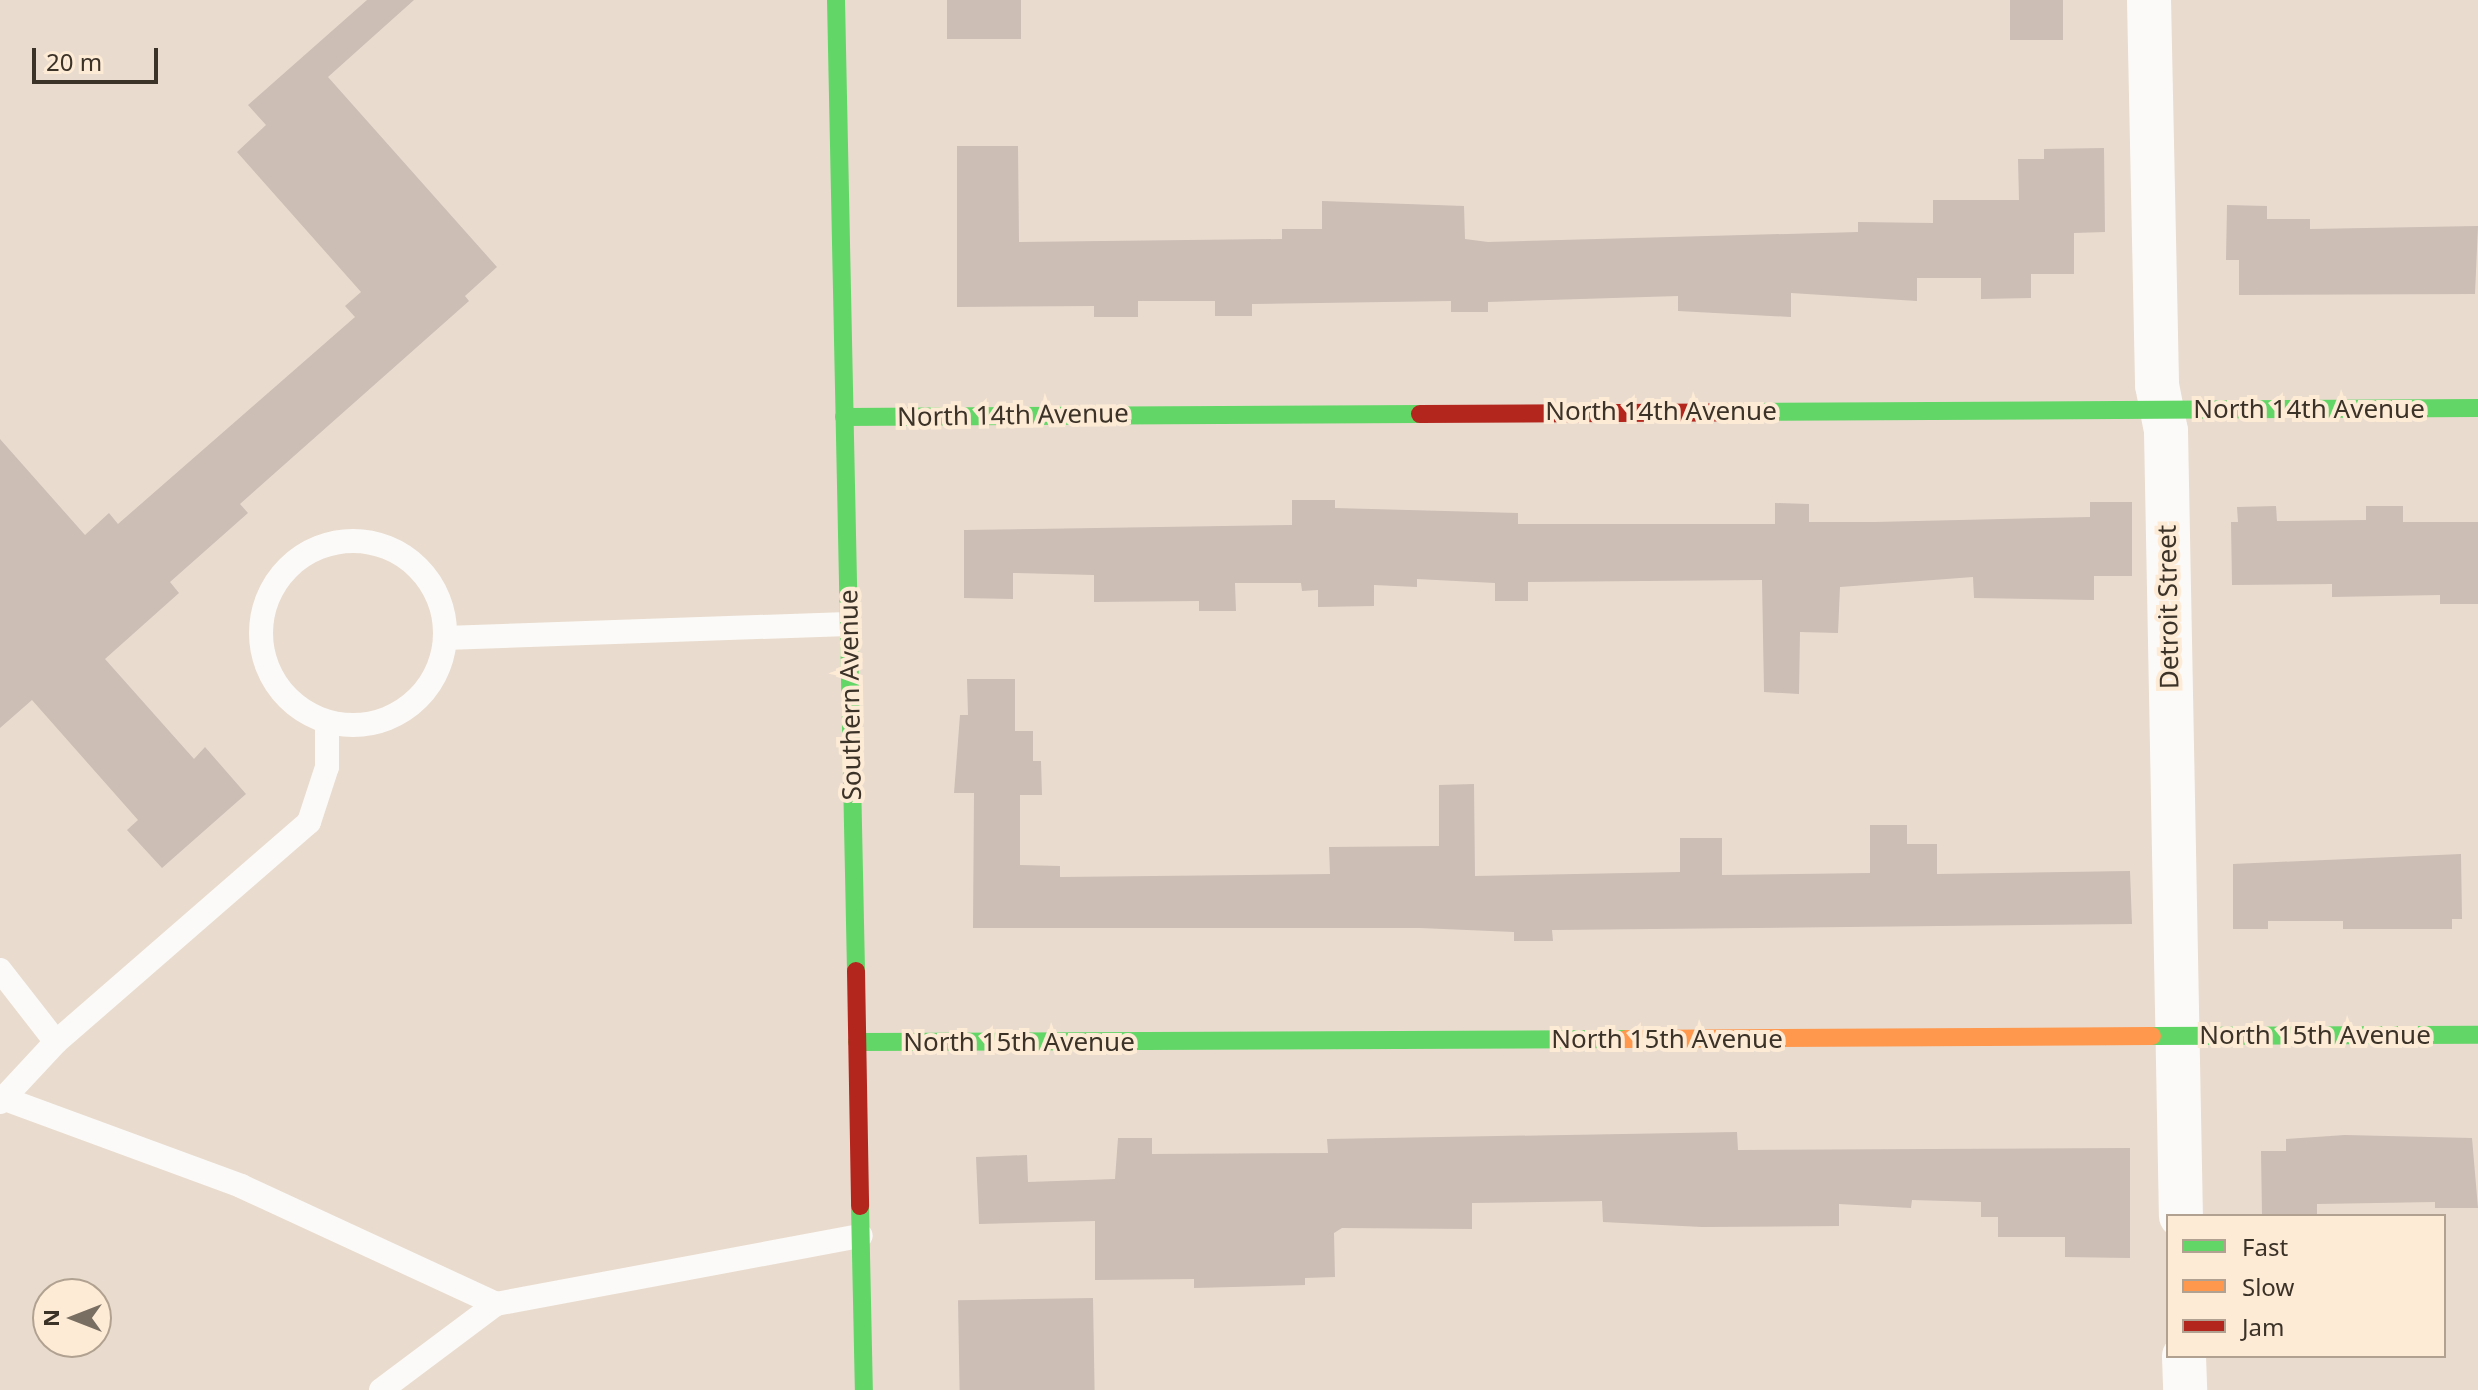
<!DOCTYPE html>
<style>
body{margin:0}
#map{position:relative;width:2478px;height:1390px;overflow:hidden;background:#e9dcce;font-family:"Noto Sans",sans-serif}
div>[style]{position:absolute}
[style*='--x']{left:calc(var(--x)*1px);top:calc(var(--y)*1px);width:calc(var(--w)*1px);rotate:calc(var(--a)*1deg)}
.building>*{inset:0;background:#ccbdb5;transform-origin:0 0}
.lane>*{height:24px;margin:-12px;padding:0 12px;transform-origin:12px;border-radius:12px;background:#fcfaf8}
.lane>.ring{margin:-12px;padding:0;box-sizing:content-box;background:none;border:24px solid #fcfaf8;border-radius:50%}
.street>*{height:44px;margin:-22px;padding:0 22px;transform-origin:22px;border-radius:22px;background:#fcfaf8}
.fast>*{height:18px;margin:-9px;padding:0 9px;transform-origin:9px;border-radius:9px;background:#63d668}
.slow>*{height:18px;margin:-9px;padding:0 9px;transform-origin:9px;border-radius:9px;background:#ff974d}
.jam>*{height:18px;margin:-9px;padding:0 9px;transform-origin:9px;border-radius:9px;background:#b3261e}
span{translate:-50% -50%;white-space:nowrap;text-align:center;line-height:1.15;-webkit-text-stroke:8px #feebd6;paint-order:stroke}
.street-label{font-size:26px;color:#3b3228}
.legend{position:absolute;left:2166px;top:1214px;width:280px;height:144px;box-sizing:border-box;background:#feebd6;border:2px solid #b0a190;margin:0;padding:10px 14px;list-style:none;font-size:24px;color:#3b3228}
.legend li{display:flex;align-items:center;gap:16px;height:40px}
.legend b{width:40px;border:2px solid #b0a190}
.north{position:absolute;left:32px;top:1278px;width:80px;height:80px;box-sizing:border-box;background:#feebd6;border:2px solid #b0a190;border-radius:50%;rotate:270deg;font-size:22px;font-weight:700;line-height:32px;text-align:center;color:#3b3228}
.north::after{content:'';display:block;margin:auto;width:28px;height:36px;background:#786e62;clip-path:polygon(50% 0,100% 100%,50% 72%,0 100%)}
.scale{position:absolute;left:32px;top:48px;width:126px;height:36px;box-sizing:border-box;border:4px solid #3b3228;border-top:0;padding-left:10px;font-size:24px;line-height:28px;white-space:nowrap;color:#3b3228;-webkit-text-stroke:6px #feebd6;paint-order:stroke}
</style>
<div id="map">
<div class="building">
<i style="clip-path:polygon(367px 0,414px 0,328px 77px,497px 267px,465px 296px,469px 301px,240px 504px,248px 513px,170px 582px,179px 593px,105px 659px,194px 759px,205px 747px,246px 794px,162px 868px,127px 830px,138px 820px,32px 700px,0 728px,0 439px,85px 535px,109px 513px,118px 524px,355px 317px,345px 306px,361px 292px,237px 152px,266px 125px,248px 105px)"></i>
<i style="left:947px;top:0;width:74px;height:39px"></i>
<i style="left:2010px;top:0;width:53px;height:40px"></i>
<i style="clip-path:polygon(957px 146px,1018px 146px,1019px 242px,1282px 239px,1282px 229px,1322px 229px,1322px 201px,1464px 206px,1465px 239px,1488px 242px,1858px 232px,1858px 222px,1933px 223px,1933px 200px,2019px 200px,2018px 159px,2044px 159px,2044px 149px,2104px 148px,2105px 232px,2074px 233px,2074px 274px,2031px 274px,2031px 298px,1981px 299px,1981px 278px,1917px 278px,1917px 301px,1791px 293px,1791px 317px,1678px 311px,1678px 296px,1488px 302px,1488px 312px,1451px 312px,1451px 301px,1252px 304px,1252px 316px,1215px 316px,1215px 301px,1138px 301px,1138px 317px,1094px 317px,1094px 306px,957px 307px)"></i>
<i style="clip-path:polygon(2227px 205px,2267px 206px,2267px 219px,2310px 219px,2310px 229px,2478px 226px,2475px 294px,2239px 295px,2239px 260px,2226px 260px)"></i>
<i style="clip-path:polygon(1292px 500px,1335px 500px,1335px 508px,1518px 513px,1518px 524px,1775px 524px,1775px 503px,1809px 504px,1809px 522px,1875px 522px,2090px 517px,2090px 502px,2132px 502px,2132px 576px,2094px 576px,2094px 600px,1974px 598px,1973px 577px,1840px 587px,1838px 633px,1800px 632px,1799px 694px,1764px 692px,1762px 580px,1528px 582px,1528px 601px,1495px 601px,1495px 583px,1417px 579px,1417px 587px,1374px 585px,1374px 606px,1318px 607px,1318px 590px,1302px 591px,1301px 583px,1235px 583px,1236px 611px,1199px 611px,1199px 601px,1094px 602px,1094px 575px,1013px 573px,1013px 599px,964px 598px,964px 530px,1292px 525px)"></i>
<i style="clip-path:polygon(2276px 506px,2277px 521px,2366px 520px,2366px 506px,2403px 506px,2403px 522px,2478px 522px,2478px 604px,2440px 604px,2440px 595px,2332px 597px,2332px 584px,2232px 585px,2231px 522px,2238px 522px,2237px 507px)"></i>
<i style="clip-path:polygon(967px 679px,1015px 679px,1015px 731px,1033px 731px,1033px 761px,1041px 761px,1042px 795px,1020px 795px,1020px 865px,1060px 866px,1060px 877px,1330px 874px,1329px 847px,1439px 846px,1439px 785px,1474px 784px,1475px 876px,1680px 872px,1680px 838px,1722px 838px,1722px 875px,1870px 873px,1870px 825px,1907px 825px,1907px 844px,1937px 844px,1937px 874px,2130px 871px,2132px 924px,1552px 930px,1553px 941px,1514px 941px,1514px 932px,1420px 928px,973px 928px,974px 793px,954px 793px,960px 715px,968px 715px)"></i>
<i style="clip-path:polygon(2461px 854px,2462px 919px,2452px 919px,2452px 929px,2343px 929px,2343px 921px,2268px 921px,2268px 929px,2233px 929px,2233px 864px)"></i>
<i style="clip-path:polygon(1737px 1132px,1738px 1150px,2130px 1148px,2130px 1258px,2065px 1257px,2065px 1237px,1998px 1237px,1998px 1217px,1981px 1217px,1981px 1202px,1912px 1200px,1911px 1208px,1839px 1204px,1839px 1226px,1702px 1227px,1603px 1222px,1602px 1201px,1472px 1203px,1472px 1229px,1342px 1228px,1334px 1233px,1335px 1277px,1305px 1278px,1305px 1285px,1194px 1288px,1194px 1279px,1095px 1280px,1095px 1221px,979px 1224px,976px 1157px,1027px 1155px,1028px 1182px,1115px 1179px,1118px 1138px,1152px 1138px,1152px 1154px,1328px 1153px,1327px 1139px)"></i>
<i style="clip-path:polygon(2345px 1135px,2472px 1138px,2478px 1208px,2435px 1208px,2435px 1202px,2317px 1204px,2317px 1216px,2262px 1216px,2261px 1151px,2286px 1151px,2286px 1139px)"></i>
<i style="left:1093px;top:1298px;width:92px;height:135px;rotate:89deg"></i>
</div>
<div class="lane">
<i class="ring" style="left:261px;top:541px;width:160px;height:160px"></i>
<i style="--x:445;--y:638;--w:403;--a:-2"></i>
<i style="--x:0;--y:970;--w:91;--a:52.1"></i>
<i style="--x:56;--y:1042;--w:335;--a:-41"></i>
<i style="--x:309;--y:822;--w:58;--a:-71.9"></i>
<i style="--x:327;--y:767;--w:45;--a:-90"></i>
<i style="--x:5;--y:1099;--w:252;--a:20.2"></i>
<i style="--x:241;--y:1186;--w:281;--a:24.8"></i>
<i style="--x:496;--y:1304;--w:371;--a:-10.6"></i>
<i style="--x:0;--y:1102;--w:82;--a:-47"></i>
<i style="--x:381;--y:1390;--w:144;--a:-36.8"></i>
</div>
<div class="street">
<i style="--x:2149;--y:0;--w:385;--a:88.8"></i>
<i style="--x:2157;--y:385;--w:47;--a:78.9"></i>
<i style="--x:2166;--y:431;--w:785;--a:88.91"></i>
<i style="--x:2184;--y:1356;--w:34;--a:88"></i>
</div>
<div class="fast">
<i style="--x:836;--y:0;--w:971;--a:88.82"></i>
<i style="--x:1755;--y:412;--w:723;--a:-0.32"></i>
<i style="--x:844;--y:417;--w:576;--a:-0.3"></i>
<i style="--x:2152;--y:1036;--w:326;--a:-0.2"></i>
<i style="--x:857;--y:1042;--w:769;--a:-0.22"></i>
<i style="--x:860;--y:1206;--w:184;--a:88.8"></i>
</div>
<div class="slow">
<i style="--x:1626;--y:1039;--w:526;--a:-0.33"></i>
</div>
<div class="jam">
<i style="--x:1420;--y:414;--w:335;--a:-0.3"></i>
<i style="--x:856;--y:971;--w:235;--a:89"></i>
</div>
<div class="street-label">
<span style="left:2309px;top:409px">North 14th Avenue</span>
<span style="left:1661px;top:411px">North 14th Avenue</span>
<span style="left:1013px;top:415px;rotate:-1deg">North 14th Avenue</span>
<span style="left:2168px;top:607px;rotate:-91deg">Detroit Street</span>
<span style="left:850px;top:695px;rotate:-91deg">Southern Avenue</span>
<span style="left:2315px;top:1035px">North 15th Avenue</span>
<span style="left:1667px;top:1039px">North 15th Avenue</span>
<span style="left:1019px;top:1042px">North 15th Avenue</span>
</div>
<ul class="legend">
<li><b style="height:10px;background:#63d668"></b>Fast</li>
<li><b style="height:10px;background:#ff974d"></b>Slow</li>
<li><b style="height:10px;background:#b3261e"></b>Jam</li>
</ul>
<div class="north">N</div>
<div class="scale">20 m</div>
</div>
